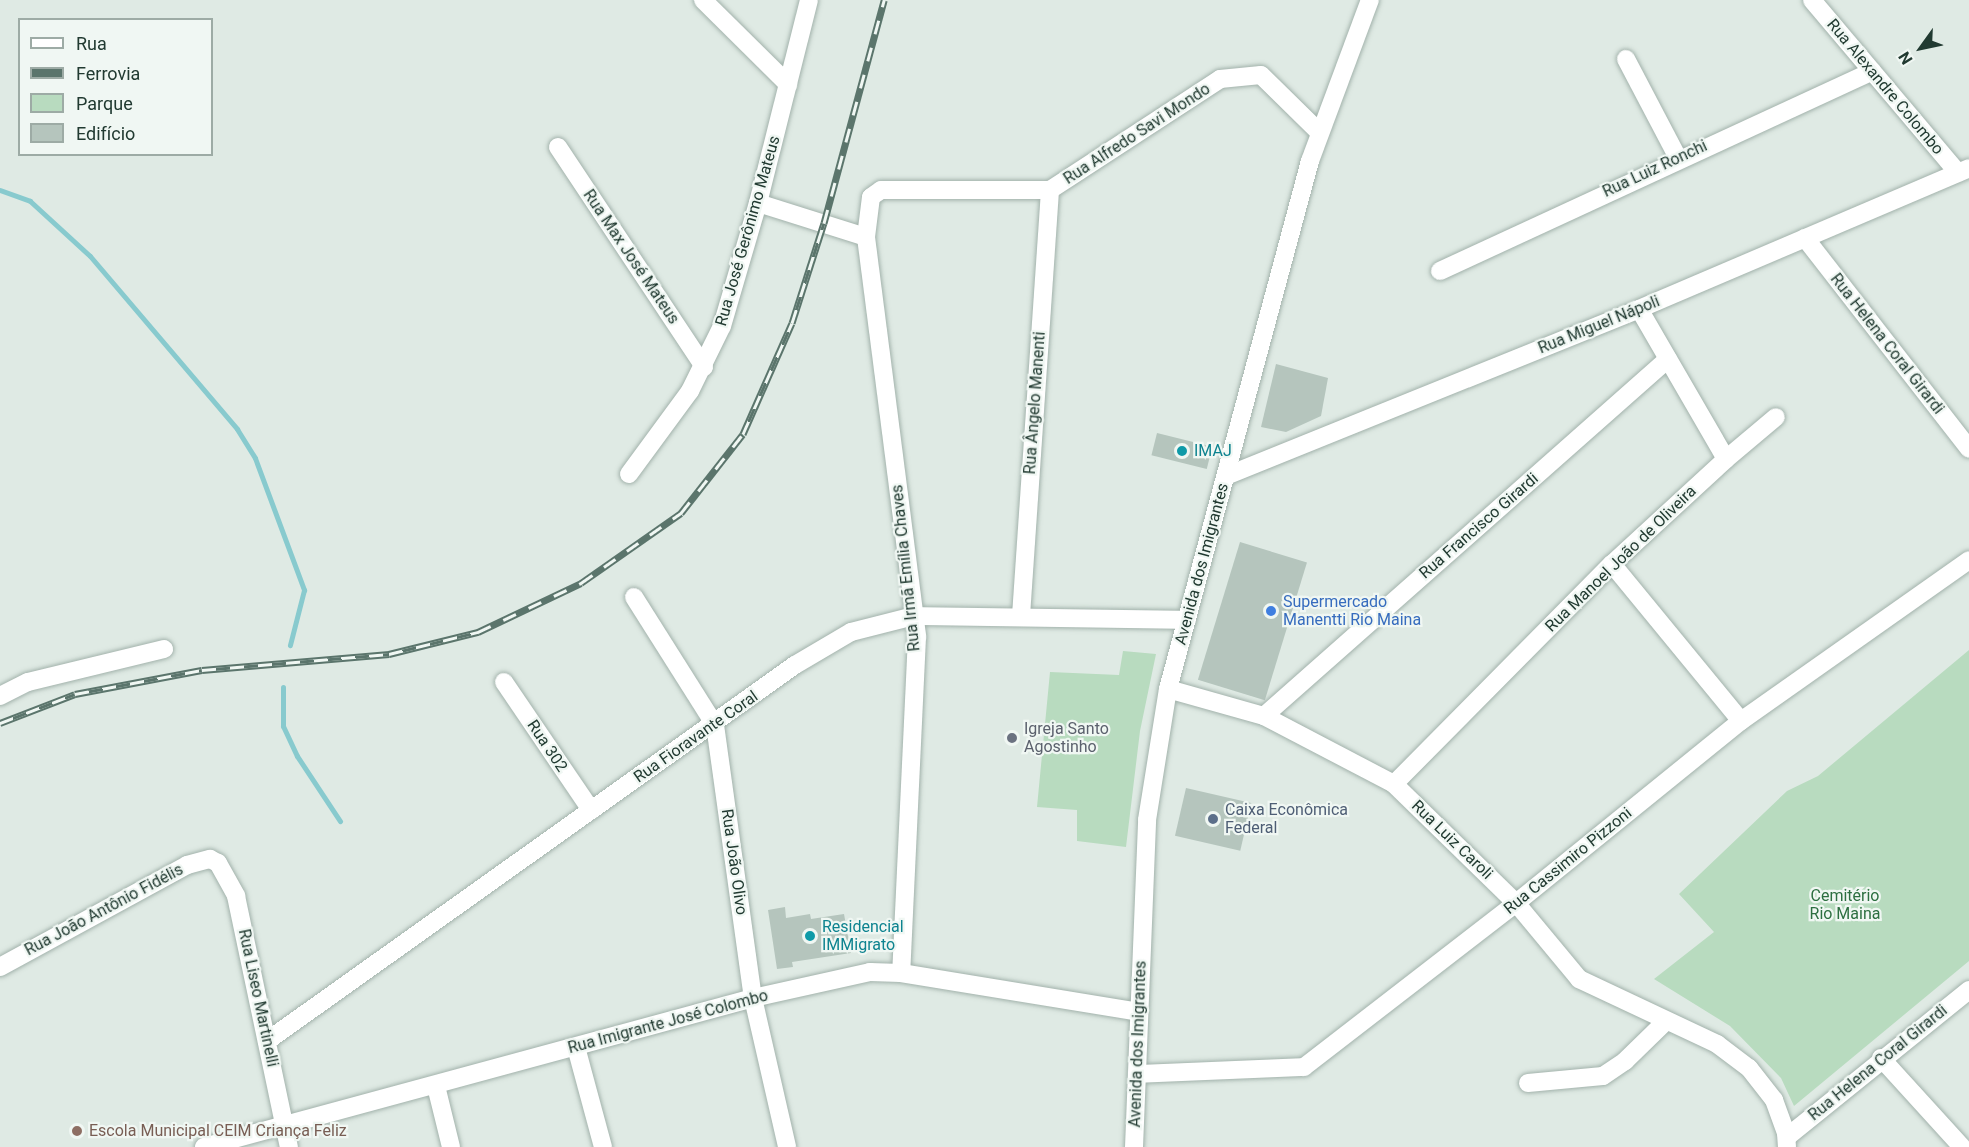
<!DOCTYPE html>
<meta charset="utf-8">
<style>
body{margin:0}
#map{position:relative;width:1969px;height:1147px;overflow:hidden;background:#dfeae4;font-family:Roboto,sans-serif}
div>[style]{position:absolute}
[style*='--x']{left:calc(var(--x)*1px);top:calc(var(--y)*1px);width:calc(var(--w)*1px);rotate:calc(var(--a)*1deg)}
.green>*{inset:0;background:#b8dbbf}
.stream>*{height:5px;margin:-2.5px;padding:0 2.5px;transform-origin:2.5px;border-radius:2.5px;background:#88cace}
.building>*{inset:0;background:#b5c5bd;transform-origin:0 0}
.roads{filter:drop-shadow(0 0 2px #a2b2ab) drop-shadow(0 0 2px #a2b2ab)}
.street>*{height:18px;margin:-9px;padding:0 9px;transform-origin:9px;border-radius:9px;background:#fff}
.secondary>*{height:18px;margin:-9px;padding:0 9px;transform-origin:9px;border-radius:9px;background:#fff}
.rail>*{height:7px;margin-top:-3.5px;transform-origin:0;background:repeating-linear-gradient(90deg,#f0f7f3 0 14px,#5b756c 0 28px);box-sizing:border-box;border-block:2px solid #5b756c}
.dots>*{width:16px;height:16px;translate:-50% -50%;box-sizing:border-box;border:3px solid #f0f7f3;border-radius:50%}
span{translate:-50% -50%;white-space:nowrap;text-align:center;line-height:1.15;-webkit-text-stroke:4.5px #f0f7f3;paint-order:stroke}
.street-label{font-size:16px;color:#213a31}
.culture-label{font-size:16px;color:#0d838f}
.left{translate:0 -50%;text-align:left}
.shop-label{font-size:16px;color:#366cbe}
.worship-label{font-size:16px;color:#5b616d}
.service-label{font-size:16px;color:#4e5e75}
.park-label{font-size:16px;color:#2c6f40}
.education-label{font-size:16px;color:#785e54}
.legend{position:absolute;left:18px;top:18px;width:195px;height:138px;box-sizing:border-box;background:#f0f7f3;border:2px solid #9daba5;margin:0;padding:8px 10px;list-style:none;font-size:18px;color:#213a31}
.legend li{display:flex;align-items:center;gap:12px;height:30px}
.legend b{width:30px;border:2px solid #9daba5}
.north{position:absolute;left:1891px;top:18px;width:60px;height:60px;-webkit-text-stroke:4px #f0f7f3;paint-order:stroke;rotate:237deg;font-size:16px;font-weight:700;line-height:24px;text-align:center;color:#213a31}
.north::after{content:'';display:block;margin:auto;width:21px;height:27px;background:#213a31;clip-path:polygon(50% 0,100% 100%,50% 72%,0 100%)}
</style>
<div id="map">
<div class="green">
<i style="clip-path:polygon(1969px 650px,1969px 961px,1794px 1106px,1781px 1078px,1730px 1026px,1654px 979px,1714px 932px,1679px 894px,1787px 791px,1818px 776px)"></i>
<i style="clip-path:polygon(1123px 651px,1156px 654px,1140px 731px,1126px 847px,1077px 841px,1077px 810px,1037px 807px,1050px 672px,1119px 675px)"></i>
</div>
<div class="stream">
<i style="--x:0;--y:190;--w:32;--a:20"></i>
<i style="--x:30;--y:201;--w:81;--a:42.5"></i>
<i style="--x:90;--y:256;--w:227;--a:49.6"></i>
<i style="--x:237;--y:429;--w:34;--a:58"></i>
<i style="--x:255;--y:458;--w:141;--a:69.6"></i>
<i style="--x:304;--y:590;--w:57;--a:104.3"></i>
<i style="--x:283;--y:687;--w:39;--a:90"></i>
<i style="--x:283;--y:726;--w:33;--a:65"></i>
<i style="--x:297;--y:756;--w:78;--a:56.5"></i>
</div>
<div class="building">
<i style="clip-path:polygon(1276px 364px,1328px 378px,1321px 416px,1286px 432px,1261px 427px)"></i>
<i style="left:1157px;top:433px;width:57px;height:23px;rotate:14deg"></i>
<i style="left:1240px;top:542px;width:70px;height:144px;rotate:17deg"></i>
<i style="left:1186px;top:788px;width:67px;height:49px;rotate:13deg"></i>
<i style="clip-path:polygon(785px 907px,786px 918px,810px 914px,811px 919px,844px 914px,851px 953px,792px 962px,793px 967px,777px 969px,768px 910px)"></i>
</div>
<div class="roads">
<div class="street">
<i style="--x:703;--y:0;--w:120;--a:44.7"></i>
<i style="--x:1812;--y:0;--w:226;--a:49.8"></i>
<i style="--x:1626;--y:59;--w:112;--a:62.3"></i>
<i style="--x:558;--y:147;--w:264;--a:56.4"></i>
<i style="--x:758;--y:203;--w:113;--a:17.5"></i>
<i style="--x:866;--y:237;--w:40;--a:-82.9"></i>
<i style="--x:871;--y:197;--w:12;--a:-35"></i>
<i style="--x:881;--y:190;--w:169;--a:0"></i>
<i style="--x:1050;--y:190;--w:203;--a:-33.1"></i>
<i style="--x:1220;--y:79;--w:41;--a:-5.6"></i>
<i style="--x:1261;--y:75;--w:81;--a:44.5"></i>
<i style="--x:866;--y:237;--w:403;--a:82.7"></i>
<i style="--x:917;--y:637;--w:336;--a:92.7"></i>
<i style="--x:1805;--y:238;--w:267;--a:52.1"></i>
<i style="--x:1440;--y:271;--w:476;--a:-24.8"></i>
<i style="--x:1726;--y:459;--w:65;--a:-40"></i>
<i style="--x:629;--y:474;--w:103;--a:-53.7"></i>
<i style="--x:690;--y:391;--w:72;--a:-63.8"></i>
<i style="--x:722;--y:326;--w:128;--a:-73.7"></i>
<i style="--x:758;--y:203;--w:209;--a:-75.9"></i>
<i style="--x:1612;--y:564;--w:203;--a:50.6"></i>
<i style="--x:634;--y:597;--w:151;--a:57.7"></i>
<i style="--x:715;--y:725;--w:276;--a:82.1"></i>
<i style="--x:753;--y:998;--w:153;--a:77.1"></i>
<i style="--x:1021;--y:616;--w:427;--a:-86.1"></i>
<i style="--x:504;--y:682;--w:155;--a:55.8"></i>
<i style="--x:1168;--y:689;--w:100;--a:15.7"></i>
<i style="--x:1264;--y:716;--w:147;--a:27.6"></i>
<i style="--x:1394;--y:784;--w:170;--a:44.3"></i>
<i style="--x:1516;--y:903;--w:99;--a:50.3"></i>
<i style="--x:1579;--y:979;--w:153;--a:25.2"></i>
<i style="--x:1717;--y:1044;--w:40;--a:37"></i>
<i style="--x:1749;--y:1068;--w:41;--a:52"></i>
<i style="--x:1774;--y:1100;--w:35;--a:70"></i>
<i style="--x:1786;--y:1133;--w:14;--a:86"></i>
<i style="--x:0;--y:696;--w:31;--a:-27"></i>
<i style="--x:28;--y:682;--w:140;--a:-13.6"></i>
<i style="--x:1264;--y:716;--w:539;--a:-41.47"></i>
<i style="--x:1394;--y:784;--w:310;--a:-45.3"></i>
<i style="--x:1612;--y:564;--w:155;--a:-42.6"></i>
<i style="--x:1726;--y:459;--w:173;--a:-120.1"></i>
<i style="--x:0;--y:967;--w:213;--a:-28.6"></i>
<i style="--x:187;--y:865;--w:24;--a:-15"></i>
<i style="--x:210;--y:859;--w:9;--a:27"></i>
<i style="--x:218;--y:863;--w:38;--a:61"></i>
<i style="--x:236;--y:896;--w:257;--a:78.1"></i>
<i style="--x:267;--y:1041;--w:648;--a:-35.46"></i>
<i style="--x:795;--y:665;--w:65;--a:-30.5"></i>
<i style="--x:851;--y:632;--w:65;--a:-14.3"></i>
<i style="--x:914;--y:616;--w:273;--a:0.8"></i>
<i style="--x:576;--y:1047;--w:104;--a:74.9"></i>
<i style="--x:1881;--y:1058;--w:120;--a:47.7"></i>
<i style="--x:1137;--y:1074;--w:167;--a:-2.4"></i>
<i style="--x:1304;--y:1067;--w:268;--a:-37.7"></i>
<i style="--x:1516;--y:903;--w:289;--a:-39"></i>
<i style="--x:1741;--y:721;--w:279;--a:-35.2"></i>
<i style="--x:1528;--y:1083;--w:75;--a:-5.3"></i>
<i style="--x:1603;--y:1076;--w:27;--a:-34"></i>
<i style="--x:1625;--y:1061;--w:57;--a:-44.3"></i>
<i style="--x:436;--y:1086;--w:63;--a:76.2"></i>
<i style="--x:1787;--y:1137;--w:234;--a:-38.9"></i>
<i style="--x:204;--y:1147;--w:569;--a:-15.18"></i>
<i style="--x:753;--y:998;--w:120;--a:-12.5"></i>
<i style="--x:870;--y:972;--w:31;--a:2"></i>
<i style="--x:901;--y:973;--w:241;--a:9.3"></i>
</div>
<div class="secondary">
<i style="--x:1226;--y:476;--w:445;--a:-22"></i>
<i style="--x:1639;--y:309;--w:359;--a:-23.1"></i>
<i style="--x:1134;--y:1147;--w:327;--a:-87.7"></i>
<i style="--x:1147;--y:820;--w:133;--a:-80.9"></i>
<i style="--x:1168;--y:689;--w:547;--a:-74.95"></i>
<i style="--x:1310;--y:161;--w:172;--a:-69.6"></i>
</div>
</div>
<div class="rail">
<i style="--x:0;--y:723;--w:80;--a:-21.1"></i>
<i style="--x:75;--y:694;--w:129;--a:-10.7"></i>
<i style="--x:202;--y:670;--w:188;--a:-4.9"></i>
<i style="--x:389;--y:654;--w:92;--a:-13.9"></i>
<i style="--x:478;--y:632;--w:114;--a:-25.4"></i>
<i style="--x:581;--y:583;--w:122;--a:-35"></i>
<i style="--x:681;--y:513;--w:100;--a:-51.9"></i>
<i style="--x:743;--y:434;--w:121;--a:-66.2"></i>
<i style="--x:792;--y:323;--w:105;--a:-72.3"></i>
<i style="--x:824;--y:223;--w:231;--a:-74.9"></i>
</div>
<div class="dots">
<i style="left:1182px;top:451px;background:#0f9aa8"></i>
<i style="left:1271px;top:611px;background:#3f7fe0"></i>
<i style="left:1012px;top:738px;background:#6b7280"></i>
<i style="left:1213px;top:819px;background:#5c6f8a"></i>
<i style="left:810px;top:936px;background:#0f9aa8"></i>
<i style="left:77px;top:1131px;background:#8d6e63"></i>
</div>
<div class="street-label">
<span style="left:1885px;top:87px;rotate:50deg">Rua Alexandre Colombo</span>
<span style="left:1137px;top:134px;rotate:-33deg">Rua Alfredo Savi Mondo</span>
<span style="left:1655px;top:169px;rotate:-25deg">Rua Luiz Ronchi</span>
<span style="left:748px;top:231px;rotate:-74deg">Rua José Gerônimo Mateus</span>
<span style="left:631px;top:257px;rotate:56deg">Rua Max José Mateus</span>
<span style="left:1599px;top:325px;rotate:-22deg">Rua Miguel Nápoli</span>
<span style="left:1887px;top:344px;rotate:52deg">Rua Helena Coral Girardi</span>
<span style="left:1035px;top:403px;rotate:-86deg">Rua Ângelo Manenti</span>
<span style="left:1479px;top:526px;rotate:-41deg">Rua Francisco Girardi</span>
<span style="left:1621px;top:559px;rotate:-44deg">Rua Manoel João de Oliveira</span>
<span style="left:1202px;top:564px;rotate:-75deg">Avenida dos Imigrantes</span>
<span style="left:906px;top:568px;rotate:-96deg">Rua Irmã Emília Chaves</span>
<span style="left:696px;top:737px;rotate:-35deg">Rua Fioravante Coral</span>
<span style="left:547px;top:746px;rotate:56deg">Rua 302</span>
<span style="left:1452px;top:840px;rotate:44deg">Rua Luiz Caroli</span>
<span style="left:1568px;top:861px;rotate:-39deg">Rua Cassimiro Pizzoni</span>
<span style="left:734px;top:862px;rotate:82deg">Rua João Olivo</span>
<span style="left:104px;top:910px;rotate:-28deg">Rua João Antônio Fidélis</span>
<span style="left:258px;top:998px;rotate:78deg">Rua Liseo Martinelli</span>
<span style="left:668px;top:1022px;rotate:-15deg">Rua Imigrante José Colombo</span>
<span style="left:1138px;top:1044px;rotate:-88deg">Avenida dos Imigrantes</span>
<span style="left:1878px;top:1063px;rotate:-39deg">Rua Helena Coral Girardi</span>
</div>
<div class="culture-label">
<span class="left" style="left:1194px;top:451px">IMAJ</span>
<span class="left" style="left:822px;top:936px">Residencial<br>IMMigrato</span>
</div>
<div class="shop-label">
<span class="left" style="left:1283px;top:611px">Supermercado<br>Manentti Rio Maina</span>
</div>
<div class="worship-label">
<span class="left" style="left:1024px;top:738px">Igreja Santo<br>Agostinho</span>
</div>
<div class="service-label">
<span class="left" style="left:1225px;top:819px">Caixa Econômica<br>Federal</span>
</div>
<div class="park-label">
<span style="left:1845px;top:905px">Cemitério<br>Rio Maina</span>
</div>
<div class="education-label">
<span class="left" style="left:89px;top:1131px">Escola Municipal CEIM Criança Feliz</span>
</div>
<ul class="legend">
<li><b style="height:8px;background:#fff"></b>Rua</li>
<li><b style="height:8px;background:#5b756c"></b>Ferrovia</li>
<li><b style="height:16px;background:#b8dbbf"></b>Parque</li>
<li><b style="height:16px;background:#b5c5bd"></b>Edifício</li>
</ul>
<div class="north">N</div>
</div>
